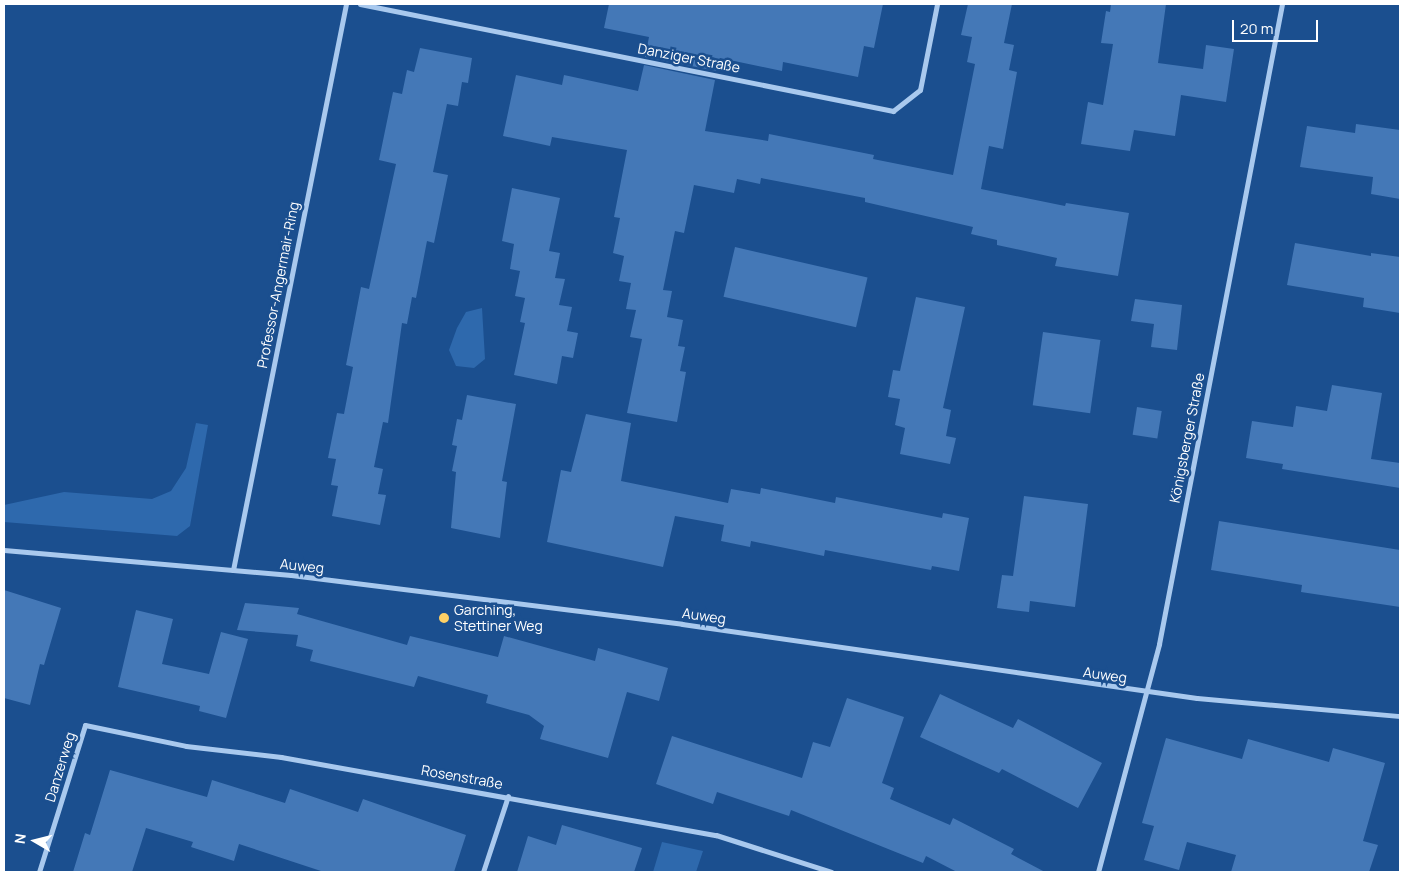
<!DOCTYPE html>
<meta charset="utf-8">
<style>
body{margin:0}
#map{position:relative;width:1404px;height:876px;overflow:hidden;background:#1b4f8f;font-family:Manrope,sans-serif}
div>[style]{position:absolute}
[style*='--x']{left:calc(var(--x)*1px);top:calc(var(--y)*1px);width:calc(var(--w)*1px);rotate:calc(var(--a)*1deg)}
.green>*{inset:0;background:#2e69ad}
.building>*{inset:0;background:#4478b7;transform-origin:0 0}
.street>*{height:5px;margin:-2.5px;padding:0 2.5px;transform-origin:2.5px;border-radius:2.5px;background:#a9c9ee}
.dots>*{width:14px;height:14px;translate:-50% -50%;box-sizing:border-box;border:2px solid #1b4f8f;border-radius:50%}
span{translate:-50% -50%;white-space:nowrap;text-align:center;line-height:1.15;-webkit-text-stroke:5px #1b4f8f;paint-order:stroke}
.street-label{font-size:14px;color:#fff}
.poi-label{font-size:14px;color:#fff}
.left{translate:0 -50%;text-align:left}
.frame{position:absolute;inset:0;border:5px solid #fff;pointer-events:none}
.north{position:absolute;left:10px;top:816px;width:50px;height:50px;-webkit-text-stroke:4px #1b4f8f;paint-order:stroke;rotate:278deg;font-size:14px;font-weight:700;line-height:20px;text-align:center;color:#fff}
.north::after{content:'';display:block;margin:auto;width:18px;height:22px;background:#fff;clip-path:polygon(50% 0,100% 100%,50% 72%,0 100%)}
.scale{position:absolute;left:1232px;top:20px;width:86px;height:22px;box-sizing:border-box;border:2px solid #fff;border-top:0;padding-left:6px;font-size:15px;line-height:18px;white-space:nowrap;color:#fff;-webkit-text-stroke:4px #1b4f8f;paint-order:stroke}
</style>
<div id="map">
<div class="green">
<i style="clip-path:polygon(482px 308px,485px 359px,474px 368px,456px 366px,449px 350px,457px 328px,466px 312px)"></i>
<i style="clip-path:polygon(196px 423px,208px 425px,190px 526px,177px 536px,4px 522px,4px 505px,64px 492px,152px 499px,171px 491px,186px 468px)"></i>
<i style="clip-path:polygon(662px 842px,703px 851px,696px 872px,653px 872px)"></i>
</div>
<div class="building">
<i style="clip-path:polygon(609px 4px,883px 4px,874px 48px,864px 46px,858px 77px,783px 62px,782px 71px,720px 58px,717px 71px,645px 57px,649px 37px,604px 28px)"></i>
<i style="clip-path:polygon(968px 4px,1012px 4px,1004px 43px,1014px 45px,1009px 70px,1017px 72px,1003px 149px,989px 146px,981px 189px,1065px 206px,1066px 203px,1129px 213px,1118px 276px,1055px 266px,1057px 258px,997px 245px,997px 240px,971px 234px,973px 227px,865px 202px,865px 198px,761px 178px,760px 184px,737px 179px,734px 193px,694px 185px,684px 233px,675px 231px,663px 290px,672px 291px,667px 317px,683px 320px,678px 346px,685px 347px,680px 371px,686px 372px,677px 422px,627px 413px,642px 339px,630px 337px,636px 310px,626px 309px,631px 283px,619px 281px,624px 256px,613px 253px,620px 218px,614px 217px,627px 150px,552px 137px,550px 146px,503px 136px,516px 75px,562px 85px,564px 75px,638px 91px,644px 65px,715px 80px,705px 131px,768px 141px,769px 134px,874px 155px,873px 159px,953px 175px,975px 64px,967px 62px,972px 37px,961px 35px)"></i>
<i style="clip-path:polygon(1111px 4px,1166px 4px,1158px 63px,1203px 69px,1206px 45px,1234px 49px,1226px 102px,1181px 95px,1175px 136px,1134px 130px,1130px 151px,1081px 144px,1088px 102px,1103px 105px,1113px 44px,1101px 43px,1106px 11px,1110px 12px)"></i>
<i style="clip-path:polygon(420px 48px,472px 58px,468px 83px,462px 82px,458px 106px,447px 104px,433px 172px,448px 175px,434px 243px,427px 241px,416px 298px,412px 297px,407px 324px,402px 323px,388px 423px,383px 422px,374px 467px,383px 469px,378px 494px,386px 495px,380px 525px,332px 516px,338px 486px,331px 485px,336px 459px,328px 458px,337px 413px,344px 414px,353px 367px,346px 365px,361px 287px,369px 289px,396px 164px,379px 160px,393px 92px,402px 94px,407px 70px,414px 72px)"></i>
<i style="clip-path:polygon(1356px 124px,1400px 130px,1400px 199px,1371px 194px,1373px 177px,1300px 167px,1307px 126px,1355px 133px)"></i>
<i style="clip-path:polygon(512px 188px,560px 198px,549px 251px,560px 253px,555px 278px,565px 279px,559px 305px,572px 307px,567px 331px,578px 333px,573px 358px,562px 356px,557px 384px,514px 375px,525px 323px,520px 322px,525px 298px,515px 296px,520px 271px,510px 269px,514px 244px,502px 241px)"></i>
<i style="clip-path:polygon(1295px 243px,1371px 256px,1371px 253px,1400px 257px,1400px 313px,1363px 307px,1364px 298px,1287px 285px)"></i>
<i style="left:735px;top:247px;width:136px;height:51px;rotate:13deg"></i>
<i style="clip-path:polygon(916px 297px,965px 307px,943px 408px,951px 410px,946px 436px,956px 438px,950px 464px,900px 454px,905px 428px,895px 425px,900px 399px,888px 397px,893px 370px,900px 371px)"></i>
<i style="clip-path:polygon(1135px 299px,1182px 305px,1177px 350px,1151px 347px,1154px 324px,1131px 321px)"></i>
<i style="left:1043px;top:332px;width:58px;height:74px;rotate:8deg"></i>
<i style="clip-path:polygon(1332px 385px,1382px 393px,1371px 459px,1400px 463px,1400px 488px,1282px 469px,1283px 464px,1246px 458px,1252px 421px,1293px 427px,1296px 406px,1327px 411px)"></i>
<i style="clip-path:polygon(467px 395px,516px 404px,502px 481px,507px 482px,500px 538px,451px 528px,456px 472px,452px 471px,457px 446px,452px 445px,457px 419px,462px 420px)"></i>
<i style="left:1137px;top:407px;width:25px;height:28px;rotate:9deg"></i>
<i style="clip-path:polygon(586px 414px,631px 423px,621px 481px,728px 503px,731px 489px,760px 494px,761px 488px,835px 503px,836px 497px,942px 518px,943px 513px,969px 518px,959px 571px,932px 566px,931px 570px,825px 550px,824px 556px,751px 541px,750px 547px,721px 541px,724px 525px,675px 516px,663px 567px,547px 542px,561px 470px,571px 472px)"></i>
<i style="clip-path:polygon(1024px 496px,1088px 504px,1075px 607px,1030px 601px,1029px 612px,997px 608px,1002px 575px,1013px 576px)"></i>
<i style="clip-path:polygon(1219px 521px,1400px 550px,1400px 607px,1301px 592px,1302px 585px,1211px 570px)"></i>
<i style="clip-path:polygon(4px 590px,61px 608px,44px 665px,40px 664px,30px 705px,4px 698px)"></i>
<i style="clip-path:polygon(245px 603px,299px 608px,297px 614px,407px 645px,410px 636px,498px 657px,504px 636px,595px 661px,598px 648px,668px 668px,659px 701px,627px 692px,608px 758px,540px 739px,544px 726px,529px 715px,486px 703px,488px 695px,418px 676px,414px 687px,310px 661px,313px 650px,296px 646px,298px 635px,237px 630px)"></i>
<i style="clip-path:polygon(136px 610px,173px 619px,162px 664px,209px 674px,221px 632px,248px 639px,226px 718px,199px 711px,200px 706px,118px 687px)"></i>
<i style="clip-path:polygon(940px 694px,1013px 728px,1018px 719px,1102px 763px,1078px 808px,1002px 769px,999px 773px,920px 737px)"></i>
<i style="clip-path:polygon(847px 698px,904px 717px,882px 783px,894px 788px,890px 799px,950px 825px,953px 818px,1014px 849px,1011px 854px,1045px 872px,957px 872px,926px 856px,923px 863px,791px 810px,789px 816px,717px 792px,713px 804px,656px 784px,672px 736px,802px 778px,813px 742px,830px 747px)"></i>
<i style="clip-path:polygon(1166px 738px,1242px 759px,1248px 739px,1329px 762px,1333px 748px,1385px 763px,1363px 841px,1378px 845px,1369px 872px,1231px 872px,1236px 855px,1187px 842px,1179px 870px,1144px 860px,1154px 826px,1142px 823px)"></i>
<i style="clip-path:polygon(110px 770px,207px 797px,212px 780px,285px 803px,290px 789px,358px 812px,363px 799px,466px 835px,454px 872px,324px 872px,239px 844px,234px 861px,191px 847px,193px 842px,146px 828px,132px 872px,73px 872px,85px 833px,90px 835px)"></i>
<i style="clip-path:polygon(562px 825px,642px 848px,634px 872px,517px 872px,528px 836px,556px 845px)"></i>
</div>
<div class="street">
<i style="--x:360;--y:4;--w:544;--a:11.35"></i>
<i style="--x:893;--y:111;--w:34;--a:-38"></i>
<i style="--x:920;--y:90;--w:88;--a:-78.8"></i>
<i style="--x:4;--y:550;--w:288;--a:5"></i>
<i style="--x:291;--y:575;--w:394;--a:7.1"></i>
<i style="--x:682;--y:624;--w:520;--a:8.18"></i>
<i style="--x:1197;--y:698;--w:204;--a:5.1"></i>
<i style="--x:233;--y:570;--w:577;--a:-78.71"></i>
<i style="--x:39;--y:872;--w:154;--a:-72.6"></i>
<i style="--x:85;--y:725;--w:103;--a:11.7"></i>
<i style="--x:186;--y:746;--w:96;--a:6.6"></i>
<i style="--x:281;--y:757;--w:442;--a:10.2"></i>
<i style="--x:716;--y:835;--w:121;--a:17.8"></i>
<i style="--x:483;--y:872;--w:80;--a:-71.8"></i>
<i style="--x:1098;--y:872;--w:236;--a:-75"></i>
<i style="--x:1159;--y:644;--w:652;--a:-79.12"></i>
</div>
<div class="dots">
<i style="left:444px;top:618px;background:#ffd166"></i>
</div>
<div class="street-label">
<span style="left:689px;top:58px;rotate:11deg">Danziger Straße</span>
<span style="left:278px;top:285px;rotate:-79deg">Professor-Angermair-Ring</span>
<span style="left:1187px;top:438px;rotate:-79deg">Königsberger Straße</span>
<span style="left:302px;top:566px;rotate:6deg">Auweg</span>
<span style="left:704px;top:616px;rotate:8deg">Auweg</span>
<span style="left:1105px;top:675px;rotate:8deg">Auweg</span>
<span style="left:60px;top:767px;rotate:-73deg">Danzerweg</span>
<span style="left:462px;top:777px;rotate:10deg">Rosenstraße</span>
</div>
<div class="poi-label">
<span class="left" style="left:454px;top:618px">Garching,<br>Stettiner Weg</span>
</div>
<div class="frame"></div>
<div class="north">N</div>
<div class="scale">20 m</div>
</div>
